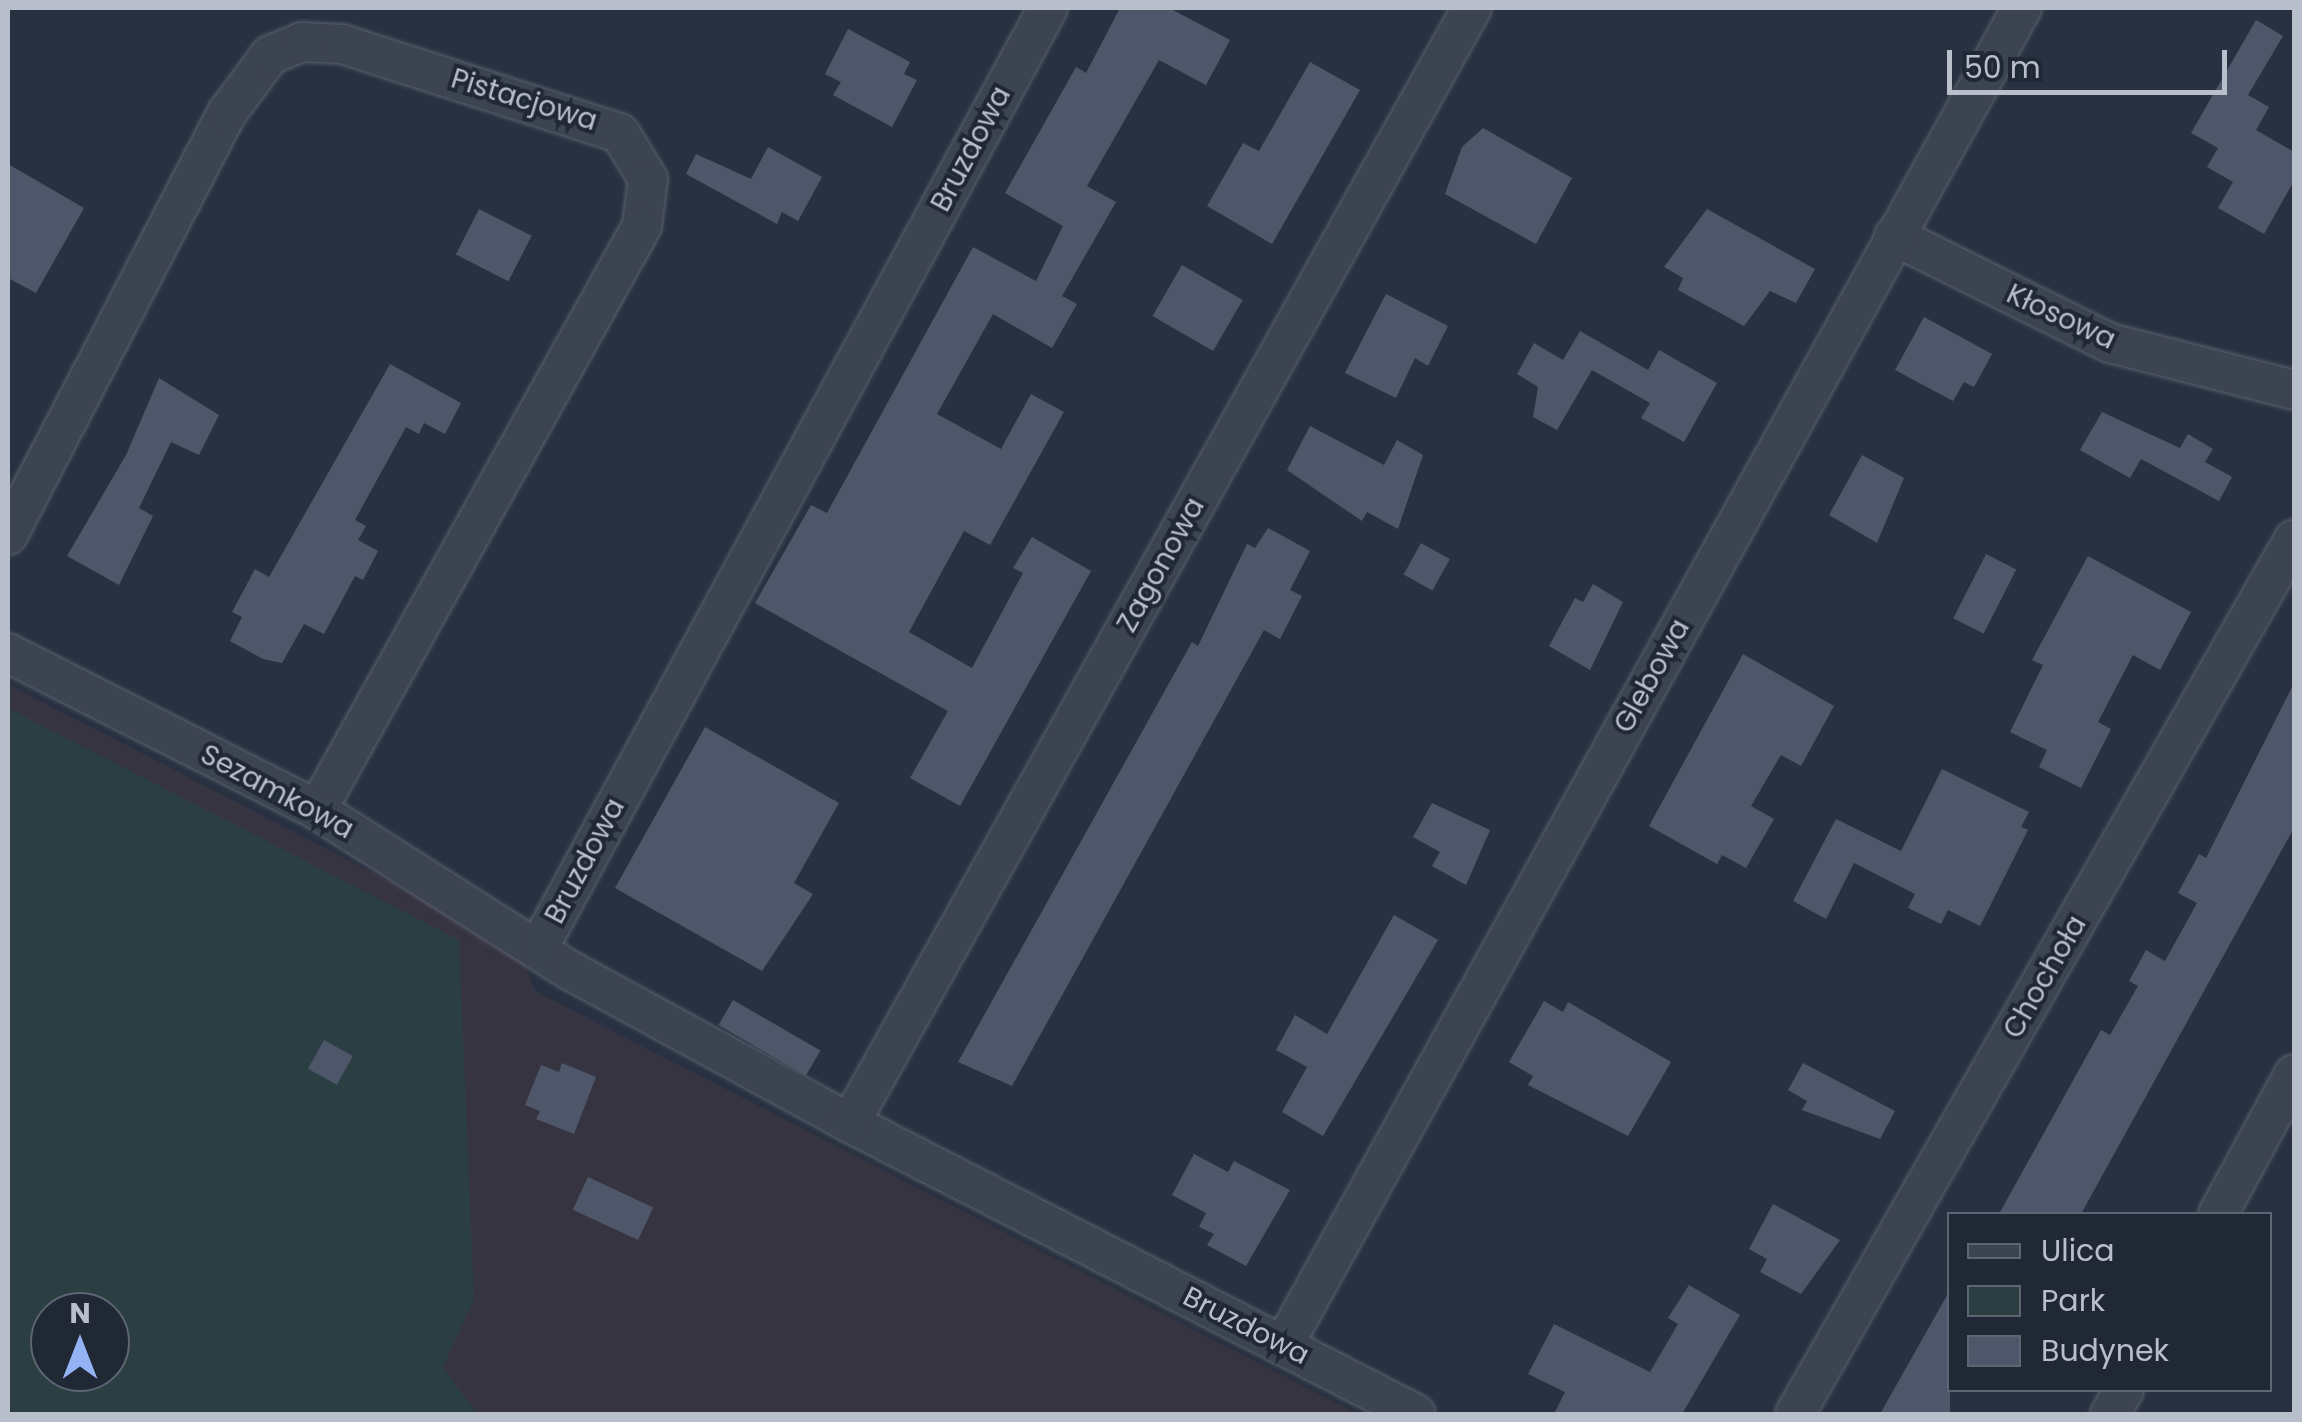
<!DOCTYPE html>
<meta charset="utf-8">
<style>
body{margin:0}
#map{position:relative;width:2302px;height:1422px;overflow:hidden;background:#283141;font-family:Poppins,sans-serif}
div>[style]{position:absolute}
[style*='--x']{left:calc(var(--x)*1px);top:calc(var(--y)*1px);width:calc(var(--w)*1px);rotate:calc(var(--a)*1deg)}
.medical>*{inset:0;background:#373442}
.green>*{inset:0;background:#2b3f43}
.building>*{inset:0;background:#4e576a;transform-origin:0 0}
.roads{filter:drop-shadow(0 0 2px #5a616e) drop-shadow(0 0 2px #5a616e)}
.minor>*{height:38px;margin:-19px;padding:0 19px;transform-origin:19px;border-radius:19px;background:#3c4351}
span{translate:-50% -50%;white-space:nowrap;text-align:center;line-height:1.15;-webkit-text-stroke:8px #202836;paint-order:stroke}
.street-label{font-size:28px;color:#b9becb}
.frame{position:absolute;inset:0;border:10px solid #b9becb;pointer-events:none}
.legend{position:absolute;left:1947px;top:1212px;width:325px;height:180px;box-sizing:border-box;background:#202836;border:2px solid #5d6472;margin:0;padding:12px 18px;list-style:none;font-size:30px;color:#b9becb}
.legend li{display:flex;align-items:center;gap:20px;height:50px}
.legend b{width:50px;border:2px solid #5d6472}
.north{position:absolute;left:30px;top:1292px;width:100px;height:100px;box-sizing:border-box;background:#202836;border:2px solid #5d6472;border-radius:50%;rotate:0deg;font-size:28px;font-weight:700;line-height:40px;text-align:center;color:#b9becb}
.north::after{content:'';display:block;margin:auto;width:35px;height:45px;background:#95b2f4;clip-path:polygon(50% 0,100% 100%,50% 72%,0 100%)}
.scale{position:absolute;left:1947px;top:50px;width:280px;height:45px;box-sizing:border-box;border:5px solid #b9becb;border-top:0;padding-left:12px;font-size:30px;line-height:35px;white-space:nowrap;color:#b9becb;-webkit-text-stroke:8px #202836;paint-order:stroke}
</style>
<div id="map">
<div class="medical">
<i style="clip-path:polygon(evenodd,8px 684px,495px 936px,520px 953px,535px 991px,1358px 1414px,8px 1414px,8px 684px,50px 1312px,110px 1312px,110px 1372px,50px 1372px,50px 1312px)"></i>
</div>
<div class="green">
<i style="clip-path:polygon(evenodd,8px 708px,459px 940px,474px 1299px,443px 1367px,477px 1414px,8px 1414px,8px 708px,50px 1312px,110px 1312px,110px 1372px,50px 1372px,50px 1312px)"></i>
</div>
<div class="building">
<i style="clip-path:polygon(1120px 8px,1169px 8px,1230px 40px,1206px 85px,1159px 60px,1087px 186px,1116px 202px,1062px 296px,1077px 304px,1052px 348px,993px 314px,937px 414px,1001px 449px,1031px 394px,1064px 412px,990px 545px,964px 531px,909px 632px,972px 668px,1023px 573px,1013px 568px,1032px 537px,1091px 571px,960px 806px,910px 778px,948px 711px,755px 603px,811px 505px,827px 513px,973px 247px,1036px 281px,1063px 226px,1005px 193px,1076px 67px,1086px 73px)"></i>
<i style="clip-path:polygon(2256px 20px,2283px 36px,2248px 95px,2269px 107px,2256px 130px,2294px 152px,2294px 181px,2264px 234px,2218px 208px,2233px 182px,2207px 167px,2218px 148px,2191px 133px)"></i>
<i style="clip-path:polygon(848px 29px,910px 62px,904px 74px,917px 80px,892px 127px,833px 95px,841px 82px,825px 74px)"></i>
<i style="clip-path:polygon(1310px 62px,1360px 90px,1272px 244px,1207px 206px,1243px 143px,1259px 151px)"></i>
<i style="clip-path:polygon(1483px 128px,1572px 178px,1536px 244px,1445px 194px,1462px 147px)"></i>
<i style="clip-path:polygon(768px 147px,822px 177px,798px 221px,782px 212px,777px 224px,686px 174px,696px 154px,751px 179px)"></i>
<i style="clip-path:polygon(8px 164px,84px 208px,36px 293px,8px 278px)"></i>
<i style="left:479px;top:209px;width:59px;height:51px;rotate:27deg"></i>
<i style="clip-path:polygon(1707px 209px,1815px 269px,1796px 303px,1770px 291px,1744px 326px,1678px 290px,1683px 278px,1664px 267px)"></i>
<i style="left:1182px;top:265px;width:70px;height:59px;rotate:30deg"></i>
<i style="clip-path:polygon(1386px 294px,1448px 326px,1428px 366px,1415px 358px,1396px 398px,1345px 373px)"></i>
<i style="clip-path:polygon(1924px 317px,1992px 354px,1974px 387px,1964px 382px,1953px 401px,1895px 370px)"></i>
<i style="clip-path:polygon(1580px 331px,1648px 370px,1659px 350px,1717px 383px,1684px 442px,1641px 418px,1650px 403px,1592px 370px,1557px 430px,1533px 417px,1538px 387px,1517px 374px,1534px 343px,1563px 360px)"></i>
<i style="clip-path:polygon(390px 364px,461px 403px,445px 434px,424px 423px,419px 434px,406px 427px,355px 520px,366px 526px,358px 540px,378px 551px,363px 580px,355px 576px,324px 634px,304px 624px,282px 663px,263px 659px,230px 641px,242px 617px,232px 612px,255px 569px,269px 577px)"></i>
<i style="clip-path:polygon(159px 378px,219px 415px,199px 455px,171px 442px,139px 508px,153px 516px,119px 585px,67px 556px,126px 455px)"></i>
<i style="clip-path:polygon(2102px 412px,2180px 448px,2188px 434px,2213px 449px,2205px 462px,2232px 477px,2219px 501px,2141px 459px,2130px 478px,2080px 450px)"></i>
<i style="clip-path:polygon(1310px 426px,1384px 465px,1397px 440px,1423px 455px,1398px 529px,1367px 512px,1362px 521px,1287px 470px)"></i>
<i style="clip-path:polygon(1862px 455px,1904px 478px,1877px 543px,1829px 515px)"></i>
<i style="clip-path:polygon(1268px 528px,1310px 551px,1290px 590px,1302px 596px,1280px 639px,1264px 630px,1012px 1086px,958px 1062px,1192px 642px,1198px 646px,1247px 544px,1255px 548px)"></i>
<i style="left:1421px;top:543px;width:33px;height:36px;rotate:29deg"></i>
<i style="left:1986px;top:554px;width:34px;height:72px;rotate:27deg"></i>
<i style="clip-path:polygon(2088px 556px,2191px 612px,2160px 670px,2133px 655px,2098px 722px,2111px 729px,2081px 788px,2039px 767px,2047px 750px,2010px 732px,2043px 665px,2032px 660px)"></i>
<i style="clip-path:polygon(1593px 584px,1623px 602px,1590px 670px,1549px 646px,1575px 598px,1583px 602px)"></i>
<i style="clip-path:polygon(1743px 654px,1834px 706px,1801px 766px,1781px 755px,1751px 806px,1774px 819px,1746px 868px,1722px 855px,1717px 864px,1649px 826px)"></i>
<i style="clip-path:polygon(2294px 683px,2294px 828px,2081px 1214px,1999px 1214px,2101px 1030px,2110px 1035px,2138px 986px,2129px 981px,2146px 950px,2165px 961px,2197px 903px,2178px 893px,2199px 854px,2206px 858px)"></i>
<i style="clip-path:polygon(705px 727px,839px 803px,794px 883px,813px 894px,762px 971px,615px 888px)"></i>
<i style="clip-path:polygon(1942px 769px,2029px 812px,2021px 827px,2028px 830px,1980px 926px,1948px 910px,1941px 924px,1908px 908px,1915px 894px,1854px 863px,1826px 919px,1793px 901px,1836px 819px,1901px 851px)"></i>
<i style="clip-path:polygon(1432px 803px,1490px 830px,1466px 885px,1432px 866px,1440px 852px,1413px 837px)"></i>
<i style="clip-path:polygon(1394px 915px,1438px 940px,1323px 1136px,1282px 1112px,1307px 1067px,1276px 1050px,1295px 1015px,1327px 1034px)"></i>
<i style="left:733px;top:1000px;width:101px;height:29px;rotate:30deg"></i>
<i style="clip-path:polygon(1544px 1001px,1563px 1012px,1568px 1002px,1671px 1062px,1628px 1136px,1528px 1085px,1533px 1076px,1509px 1062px)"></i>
<i style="left:324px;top:1040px;width:33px;height:33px;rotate:29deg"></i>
<i style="clip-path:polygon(562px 1063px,596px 1077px,574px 1134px,536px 1119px,540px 1111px,525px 1105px,541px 1065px,559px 1072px)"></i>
<i style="clip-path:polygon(1803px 1063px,1895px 1111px,1880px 1139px,1802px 1110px,1807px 1101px,1788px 1090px)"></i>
<i style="clip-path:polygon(1194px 1154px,1228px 1172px,1234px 1161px,1290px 1190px,1246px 1266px,1207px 1245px,1214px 1234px,1199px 1227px,1206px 1213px,1172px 1195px)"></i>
<i style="left:588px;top:1177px;width:72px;height:36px;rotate:25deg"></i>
<i style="clip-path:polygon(1773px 1204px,1840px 1240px,1801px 1294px,1760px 1272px,1767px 1259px,1749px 1249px)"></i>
<i style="clip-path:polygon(1689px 1285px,1740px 1315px,1682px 1414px,1554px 1414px,1565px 1392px,1528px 1374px,1554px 1324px,1650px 1372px,1678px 1324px,1668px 1318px)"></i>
<i style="clip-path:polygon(1950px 1290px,1950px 1414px,1880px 1414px)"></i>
</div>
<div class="roads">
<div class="minor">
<i style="--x:1894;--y:236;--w:241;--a:26.4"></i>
<i style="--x:2110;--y:343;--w:190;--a:14.3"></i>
<i style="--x:8;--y:535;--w:475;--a:-62.6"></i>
<i style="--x:227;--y:113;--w:72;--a:-53.4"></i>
<i style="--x:270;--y:55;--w:35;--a:-22"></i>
<i style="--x:302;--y:42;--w:40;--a:2.9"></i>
<i style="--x:342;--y:44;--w:292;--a:17.8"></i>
<i style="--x:620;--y:133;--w:54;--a:58.7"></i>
<i style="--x:648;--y:179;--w:47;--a:97.3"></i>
<i style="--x:642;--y:226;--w:668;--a:119.1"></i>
<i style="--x:8;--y:653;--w:347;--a:26.9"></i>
<i style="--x:317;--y:810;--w:301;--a:32.4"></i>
<i style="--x:571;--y:971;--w:318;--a:28.6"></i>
<i style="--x:850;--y:1123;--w:636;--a:27.21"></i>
<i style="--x:539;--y:947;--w:1068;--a:-61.54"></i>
<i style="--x:850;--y:1123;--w:1277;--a:-60.85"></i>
<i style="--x:2218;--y:1214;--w:159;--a:-61.5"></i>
<i style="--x:1283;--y:1346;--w:1529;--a:-61.09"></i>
<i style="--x:1795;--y:1414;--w:1007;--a:-60.3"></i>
<i style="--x:2110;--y:1414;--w:28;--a:-60"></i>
</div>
</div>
<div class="street-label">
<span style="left:524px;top:100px;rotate:17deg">Pistacjowa</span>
<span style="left:971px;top:149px;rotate:-62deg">Bruzdowa</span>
<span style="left:2061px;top:317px;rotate:25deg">Kłosowa</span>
<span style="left:1161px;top:565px;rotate:-61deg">Zagonowa</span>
<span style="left:1652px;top:676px;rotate:-61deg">Glebowa</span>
<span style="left:277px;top:792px;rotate:28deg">Sezamkowa</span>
<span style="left:585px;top:861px;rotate:-62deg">Bruzdowa</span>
<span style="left:2045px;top:977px;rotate:-60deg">Chochoła</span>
<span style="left:1246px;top:1326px;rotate:27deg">Bruzdowa</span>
</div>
<div class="frame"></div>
<ul class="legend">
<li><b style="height:12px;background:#3c4351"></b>Ulica</li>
<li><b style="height:28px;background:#2b3f43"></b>Park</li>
<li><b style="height:28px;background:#4e576a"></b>Budynek</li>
</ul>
<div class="north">N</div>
<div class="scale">50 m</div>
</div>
